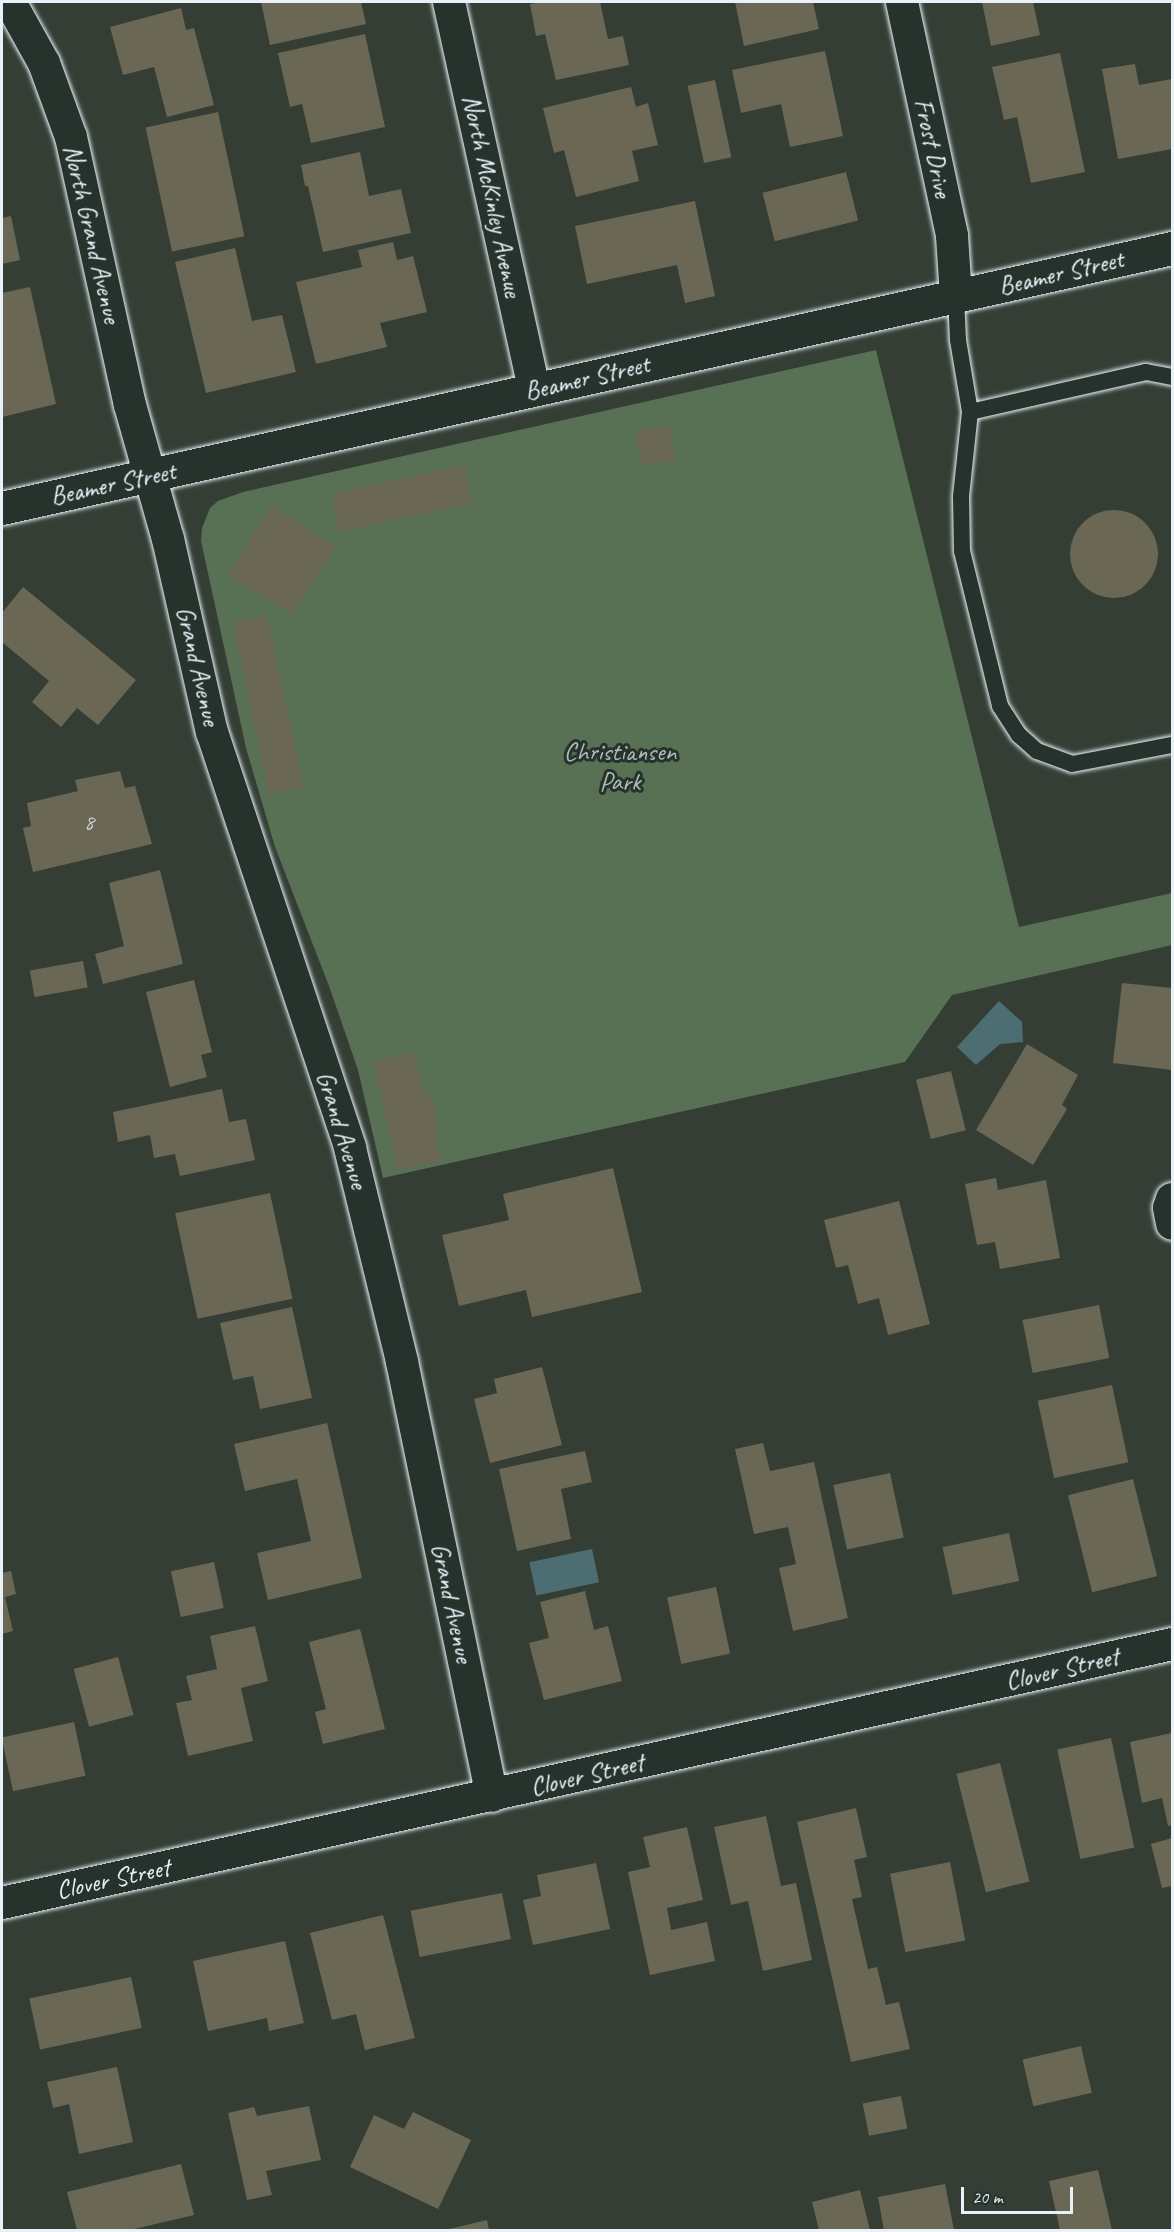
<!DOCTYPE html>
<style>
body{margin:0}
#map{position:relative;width:1174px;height:2232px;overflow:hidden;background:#343e35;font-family:Caveat,sans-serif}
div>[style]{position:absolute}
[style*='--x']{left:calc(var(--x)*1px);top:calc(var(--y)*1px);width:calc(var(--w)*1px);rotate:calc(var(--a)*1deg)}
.green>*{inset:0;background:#587054}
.water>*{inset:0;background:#4c6e72;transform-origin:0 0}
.building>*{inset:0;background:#6a6854;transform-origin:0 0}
.round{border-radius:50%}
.roads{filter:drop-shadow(0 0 2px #e8f1f8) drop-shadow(0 0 2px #e8f1f8)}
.lane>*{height:16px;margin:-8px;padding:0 8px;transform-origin:8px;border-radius:8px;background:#26332d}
.street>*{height:32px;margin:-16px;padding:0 16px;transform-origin:16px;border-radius:16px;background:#26332d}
.secondary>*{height:33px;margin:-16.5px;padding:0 16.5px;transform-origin:16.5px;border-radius:16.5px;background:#26332d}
span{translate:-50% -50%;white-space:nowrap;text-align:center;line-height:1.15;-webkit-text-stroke:6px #26332d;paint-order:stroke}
.number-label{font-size:22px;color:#c8cfcf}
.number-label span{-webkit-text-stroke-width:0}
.street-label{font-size:26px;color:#e8f1f8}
.park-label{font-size:26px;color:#aebdb6}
.frame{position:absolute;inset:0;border:3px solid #e8f1f8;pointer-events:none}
.scale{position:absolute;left:961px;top:2187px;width:112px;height:27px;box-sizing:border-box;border:3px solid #e8f1f8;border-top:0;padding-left:8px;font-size:18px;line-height:21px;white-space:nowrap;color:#e8f1f8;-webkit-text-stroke:4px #26332d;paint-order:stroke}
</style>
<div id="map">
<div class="green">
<i style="clip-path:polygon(876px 350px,1019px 927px,1172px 893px,1172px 945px,952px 995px,905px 1062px,383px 1178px,358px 1070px,329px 986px,275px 847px,246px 748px,201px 541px,202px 528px,210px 508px,218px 501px,243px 492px)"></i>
</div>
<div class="water">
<i style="clip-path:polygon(999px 1001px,1022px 1022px,1023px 1042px,1000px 1044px,976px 1065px,957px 1047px)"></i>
<i style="left:592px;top:1549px;width:34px;height:64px;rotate:78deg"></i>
</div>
<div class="building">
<i style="clip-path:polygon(261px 2px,361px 2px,366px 24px,270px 45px)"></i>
<i style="clip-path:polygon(544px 2px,600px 2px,608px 39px,623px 36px,629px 65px,556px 80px,545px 34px,536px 36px,530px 4px)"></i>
<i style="clip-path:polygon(735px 2px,813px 2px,819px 29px,744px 46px)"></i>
<i style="clip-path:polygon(982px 2px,1033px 2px,1040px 35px,991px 46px)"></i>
<i style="clip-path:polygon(181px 8px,186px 30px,194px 28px,214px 105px,167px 117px,154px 67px,123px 75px,110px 27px)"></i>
<i style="clip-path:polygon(365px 34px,385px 127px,311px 143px,302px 104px,290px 107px,278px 53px)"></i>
<i style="clip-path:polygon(825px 51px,843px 136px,790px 147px,781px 104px,741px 113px,732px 70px)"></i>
<i style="clip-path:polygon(1060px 53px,1085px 172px,1031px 183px,1017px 117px,1004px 120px,992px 67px)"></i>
<i style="clip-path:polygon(1135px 64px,1139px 85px,1172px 79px,1172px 149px,1118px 159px,1102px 69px)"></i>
<i style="left:715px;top:80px;width:79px;height:28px;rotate:78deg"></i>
<i style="clip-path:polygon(631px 87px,636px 107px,648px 103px,658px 145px,632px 151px,639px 181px,576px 197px,564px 150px,554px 153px,543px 108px)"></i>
<i style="left:218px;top:112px;width:127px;height:74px;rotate:78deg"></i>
<i style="clip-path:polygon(360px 152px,369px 196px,401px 189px,411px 233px,323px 252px,308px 186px,305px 186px,301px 165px)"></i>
<i style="left:846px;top:172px;width:50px;height:86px;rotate:76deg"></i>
<i style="clip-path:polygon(695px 201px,715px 296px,685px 303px,677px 265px,587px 284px,575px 226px)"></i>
<i style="clip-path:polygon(11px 216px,20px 260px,2px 264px,2px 218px)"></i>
<i style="clip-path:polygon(393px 242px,397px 260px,413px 256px,427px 312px,380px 323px,387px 347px,316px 364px,296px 282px,362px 267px,358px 250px)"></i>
<i style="clip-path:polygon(235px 248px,252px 321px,282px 315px,296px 372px,206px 393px,175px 262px)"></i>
<i style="clip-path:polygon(30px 287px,56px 404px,2px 417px,2px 293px)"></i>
<i style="left:670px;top:425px;width:36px;height:35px;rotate:81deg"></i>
<i style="left:465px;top:465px;width:39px;height:137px;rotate:78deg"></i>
<i style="left:271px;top:506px;width:76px;height:81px;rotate:32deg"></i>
<i class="round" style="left:1070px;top:510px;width:88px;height:88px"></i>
<i style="clip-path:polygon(23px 587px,136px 680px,98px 725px,77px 708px,61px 727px,32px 702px,49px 681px,2px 642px,2px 613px)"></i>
<i style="left:267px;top:615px;width:176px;height:35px;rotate:78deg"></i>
<i style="clip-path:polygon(120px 771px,125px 788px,135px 786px,152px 844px,33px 872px,23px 828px,31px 826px,27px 803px,78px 791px,75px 780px)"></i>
<i style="clip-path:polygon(160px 870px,183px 964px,103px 984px,95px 954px,124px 946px,109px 883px)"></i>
<i style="left:83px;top:961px;width:27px;height:54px;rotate:80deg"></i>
<i style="clip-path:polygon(194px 980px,212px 1052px,201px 1055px,207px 1077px,170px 1087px,146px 992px)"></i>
<i style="clip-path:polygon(1122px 983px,1172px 988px,1172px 1070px,1113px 1063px)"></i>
<i style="clip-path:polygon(1027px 1044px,1078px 1075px,1062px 1105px,1067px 1109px,1033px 1165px,976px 1130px)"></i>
<i style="clip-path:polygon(414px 1052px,424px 1094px,431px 1092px,440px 1132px,434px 1133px,441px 1161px,398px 1170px,373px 1061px)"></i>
<i style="left:951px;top:1071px;width:61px;height:36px;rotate:76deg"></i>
<i style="clip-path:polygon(222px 1089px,229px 1122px,246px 1119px,255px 1160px,180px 1176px,175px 1154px,154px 1158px,150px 1135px,118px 1142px,113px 1112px)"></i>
<i style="clip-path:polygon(613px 1168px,642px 1292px,532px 1317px,526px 1290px,459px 1306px,442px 1235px,509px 1220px,503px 1194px)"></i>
<i style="clip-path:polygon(996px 1178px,998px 1190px,1046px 1180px,1060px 1258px,1000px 1269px,995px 1242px,977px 1245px,965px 1184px)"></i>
<i style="left:270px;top:1193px;width:108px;height:97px;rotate:78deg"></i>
<i style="clip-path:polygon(899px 1201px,930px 1324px,888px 1335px,879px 1298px,858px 1304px,848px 1265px,836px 1268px,824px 1220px)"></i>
<i style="left:1099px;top:1305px;width:54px;height:78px;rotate:79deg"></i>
<i style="clip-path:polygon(292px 1307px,312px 1398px,260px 1409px,253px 1376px,233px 1380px,220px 1323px)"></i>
<i style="clip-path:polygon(542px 1367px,562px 1445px,490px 1463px,474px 1399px,497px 1393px,494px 1379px)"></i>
<i style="left:1112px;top:1385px;width:79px;height:76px;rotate:78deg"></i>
<i style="clip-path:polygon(327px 1423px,362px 1578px,268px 1600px,257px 1553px,311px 1541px,297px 1479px,245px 1491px,234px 1444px)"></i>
<i style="clip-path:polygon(763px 1443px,770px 1471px,814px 1462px,848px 1618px,793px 1631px,779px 1568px,796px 1564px,788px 1527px,754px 1534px,735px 1449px)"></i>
<i style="clip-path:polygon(585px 1451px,592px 1482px,561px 1489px,571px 1539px,517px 1551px,499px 1469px)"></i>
<i style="left:890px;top:1473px;width:66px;height:58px;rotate:78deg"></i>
<i style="left:1133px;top:1479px;width:100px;height:67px;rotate:76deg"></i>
<i style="left:1009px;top:1533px;width:49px;height:68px;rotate:78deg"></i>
<i style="left:214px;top:1562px;width:47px;height:44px;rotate:78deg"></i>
<i style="clip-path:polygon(11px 1571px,16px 1594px,5px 1597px,13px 1631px,2px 1634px,2px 1573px)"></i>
<i style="left:716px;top:1587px;width:68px;height:50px;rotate:78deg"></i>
<i style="clip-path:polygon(585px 1591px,594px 1630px,608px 1626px,622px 1681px,544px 1700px,529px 1643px,549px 1638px,540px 1602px)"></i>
<i style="clip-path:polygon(255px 1626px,268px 1681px,241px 1688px,253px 1741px,188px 1756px,176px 1703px,192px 1700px,186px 1676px,217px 1669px,210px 1636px)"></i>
<i style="clip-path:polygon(360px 1629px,385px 1729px,323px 1744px,315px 1712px,326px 1709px,309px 1642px)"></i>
<i style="left:118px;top:1657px;width:60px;height:46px;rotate:75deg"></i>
<i style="left:74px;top:1722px;width:55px;height:74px;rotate:78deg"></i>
<i style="clip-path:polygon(1172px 1733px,1172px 1825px,1168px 1826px,1162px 1798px,1142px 1803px,1130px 1742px)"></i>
<i style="left:1111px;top:1738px;width:112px;height:55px;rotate:78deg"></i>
<i style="left:1000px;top:1763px;width:122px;height:45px;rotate:76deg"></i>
<i style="clip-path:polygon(856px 1808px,867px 1857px,854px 1860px,862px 1897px,852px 1899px,868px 1969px,877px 1967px,886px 2005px,899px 2002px,910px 2049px,851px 2062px,797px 1822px)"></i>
<i style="clip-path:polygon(766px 1816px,781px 1886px,796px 1883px,812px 1960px,763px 1971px,748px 1901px,731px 1905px,714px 1827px)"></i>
<i style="clip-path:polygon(687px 1827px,703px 1900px,667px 1908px,671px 1930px,707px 1922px,715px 1961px,650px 1975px,628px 1872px,650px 1867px,643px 1837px)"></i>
<i style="clip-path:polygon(1172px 1838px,1172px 1886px,1162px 1888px,1151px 1844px)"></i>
<i style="left:950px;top:1862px;width:80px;height:61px;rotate:79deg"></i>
<i style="clip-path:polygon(596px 1863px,610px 1929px,533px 1945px,523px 1900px,541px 1896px,537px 1875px)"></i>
<i style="left:502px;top:1893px;width:47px;height:93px;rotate:79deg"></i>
<i style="clip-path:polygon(383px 1915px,415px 2038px,365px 2050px,356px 2014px,332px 2020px,310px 1933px)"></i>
<i style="clip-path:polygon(285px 1941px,304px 2023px,269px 2031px,267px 2018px,208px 2031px,193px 1961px)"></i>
<i style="left:131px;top:1977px;width:52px;height:104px;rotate:78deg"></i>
<i style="left:1081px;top:2046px;width:48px;height:60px;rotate:77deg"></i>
<i style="clip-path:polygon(117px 2067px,133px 2142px,79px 2154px,69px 2104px,53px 2108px,47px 2082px)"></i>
<i style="left:901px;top:2096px;width:33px;height:39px;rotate:79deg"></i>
<i style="clip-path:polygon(309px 2106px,321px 2160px,266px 2171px,272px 2195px,247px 2200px,228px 2113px,254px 2107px,257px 2116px)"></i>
<i style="clip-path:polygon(413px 2112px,471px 2140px,438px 2209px,350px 2167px,374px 2115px,404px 2129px)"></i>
<i style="clip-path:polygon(181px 2164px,194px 2215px,130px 2230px,77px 2230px,67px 2192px)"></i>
<i style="clip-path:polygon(1098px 2170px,1112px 2230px,1060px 2230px,1049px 2181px)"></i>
<i style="clip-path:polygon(945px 2184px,954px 2230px,884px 2230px,878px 2197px)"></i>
<i style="clip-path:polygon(860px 2190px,870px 2230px,819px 2230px,812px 2202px)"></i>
<i style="clip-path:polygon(487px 2220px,489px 2230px,445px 2230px)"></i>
</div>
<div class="roads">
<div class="lane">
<i style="--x:956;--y:296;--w:44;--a:87.4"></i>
<i style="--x:958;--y:340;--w:73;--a:80.5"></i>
<i style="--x:970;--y:412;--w:84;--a:96.1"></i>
<i style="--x:961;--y:496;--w:55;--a:89"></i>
<i style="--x:962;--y:551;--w:160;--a:76.2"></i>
<i style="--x:1000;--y:706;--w:35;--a:57"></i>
<i style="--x:1019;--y:735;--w:24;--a:42"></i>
<i style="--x:1037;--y:751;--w:37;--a:20"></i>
<i style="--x:1072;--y:764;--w:102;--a:-10.8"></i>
<i style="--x:970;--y:412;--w:180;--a:-12.8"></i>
<i style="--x:1146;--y:372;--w:26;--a:11"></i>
</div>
<div class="street">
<i style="--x:10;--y:2;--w:70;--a:60.9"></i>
<i style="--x:44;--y:63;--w:79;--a:70"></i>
<i style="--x:71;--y:137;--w:274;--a:77.6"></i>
<i style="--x:130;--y:405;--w:139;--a:74.2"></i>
<i style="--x:168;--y:539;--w:198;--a:77.2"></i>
<i style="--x:212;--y:732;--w:438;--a:71.6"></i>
<i style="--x:350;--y:1148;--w:220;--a:76.3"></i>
<i style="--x:402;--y:1362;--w:443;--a:78.3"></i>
<i style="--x:449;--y:2;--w:397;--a:77.6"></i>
<i style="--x:902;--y:2;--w:239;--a:77.9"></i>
<i style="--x:952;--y:236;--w:60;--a:86.2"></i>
<i style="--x:1172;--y:1199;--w:9;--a:108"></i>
<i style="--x:1169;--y:1208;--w:16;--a:79"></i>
<i style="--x:2;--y:1903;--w:1198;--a:-12.48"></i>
</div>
<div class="secondary">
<i style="--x:2;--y:508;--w:1199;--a:-12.53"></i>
</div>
</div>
<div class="number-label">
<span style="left:89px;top:823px">8</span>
</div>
<div class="street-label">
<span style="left:933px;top:148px;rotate:78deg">Frost Drive</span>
<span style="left:492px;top:196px;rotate:78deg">North McKinley Avenue</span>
<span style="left:92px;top:234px;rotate:77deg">North Grand Avenue</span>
<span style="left:1061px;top:273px;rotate:-13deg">Beamer Street</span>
<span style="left:587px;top:378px;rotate:-13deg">Beamer Street</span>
<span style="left:113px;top:484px;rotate:-12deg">Beamer Street</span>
<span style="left:198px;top:666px;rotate:77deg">Grand Avenue</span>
<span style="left:342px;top:1130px;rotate:73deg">Grand Avenue</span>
<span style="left:452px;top:1603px;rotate:78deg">Grand Avenue</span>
<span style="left:1062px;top:1669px;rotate:-13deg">Clover Street</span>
<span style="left:587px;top:1775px;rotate:-13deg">Clover Street</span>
<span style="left:113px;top:1879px;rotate:-12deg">Clover Street</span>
</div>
<div class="park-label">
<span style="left:620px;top:767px">Christiansen<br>Park</span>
</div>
<div class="frame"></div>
<div class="scale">20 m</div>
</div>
